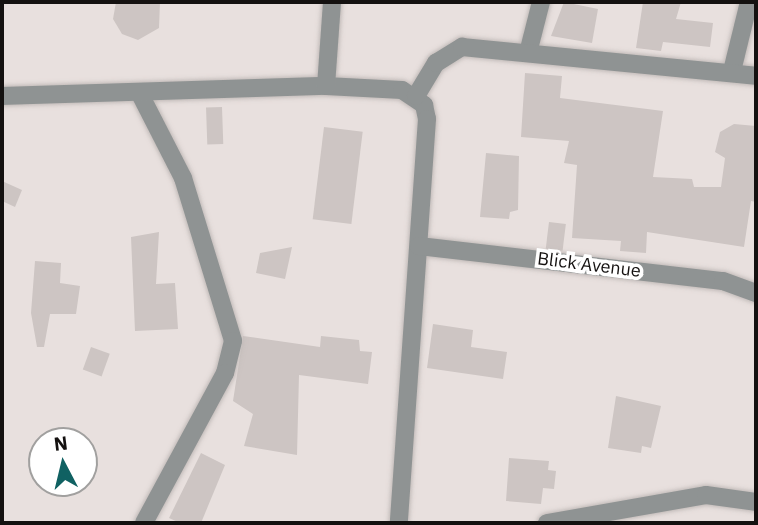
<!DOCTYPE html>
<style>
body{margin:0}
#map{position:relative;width:758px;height:525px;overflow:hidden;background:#e8e0de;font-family:"IBM Plex Sans",sans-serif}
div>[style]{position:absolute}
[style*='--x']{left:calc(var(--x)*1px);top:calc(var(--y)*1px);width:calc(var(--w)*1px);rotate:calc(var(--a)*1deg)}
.building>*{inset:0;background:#cdc5c3;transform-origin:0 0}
.roads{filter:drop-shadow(0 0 2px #c2bbb9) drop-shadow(0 0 2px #c2bbb9)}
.minor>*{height:18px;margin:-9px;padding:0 9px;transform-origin:9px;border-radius:9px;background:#8f9393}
span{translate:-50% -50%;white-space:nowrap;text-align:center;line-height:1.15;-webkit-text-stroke:7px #fff;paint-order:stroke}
.street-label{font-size:18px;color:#141110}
.frame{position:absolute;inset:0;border:4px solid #141110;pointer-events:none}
.north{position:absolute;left:28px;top:427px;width:70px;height:70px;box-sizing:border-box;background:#fff;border:2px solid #a1a09f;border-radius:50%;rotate:353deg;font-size:19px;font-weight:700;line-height:28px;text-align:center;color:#141110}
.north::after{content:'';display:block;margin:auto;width:24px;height:32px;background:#106162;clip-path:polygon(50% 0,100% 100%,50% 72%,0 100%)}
</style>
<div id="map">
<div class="building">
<i style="clip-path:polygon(116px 2px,160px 2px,159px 28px,138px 40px,122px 34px,113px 19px)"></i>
<i style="clip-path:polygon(564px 2px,598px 9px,592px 43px,551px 36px)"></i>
<i style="clip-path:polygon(643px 2px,681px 2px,676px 19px,713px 23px,710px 47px,663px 42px,661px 51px,636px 48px)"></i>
<i style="clip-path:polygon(525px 73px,562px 76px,560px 98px,663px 111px,653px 177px,692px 179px,694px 187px,721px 187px,725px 158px,715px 152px,720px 132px,734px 124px,756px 126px,756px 202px,751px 201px,744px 247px,647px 232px,646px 253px,620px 251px,621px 241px,572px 238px,577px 165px,564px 163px,569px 141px,521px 137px)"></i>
<i style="left:222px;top:107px;width:37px;height:16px;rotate:88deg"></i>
<i style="left:324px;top:127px;width:39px;height:93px;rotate:7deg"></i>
<i style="clip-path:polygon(486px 153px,519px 156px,518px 210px,510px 212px,509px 219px,480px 217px)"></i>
<i style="clip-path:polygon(2px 181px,22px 190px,15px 207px,2px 201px)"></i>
<i style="left:549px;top:222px;width:17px;height:27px;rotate:7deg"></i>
<i style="clip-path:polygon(159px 232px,156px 284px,175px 283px,178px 329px,135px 331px,131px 237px)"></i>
<i style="clip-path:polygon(292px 247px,285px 279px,256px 273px,260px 253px)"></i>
<i style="clip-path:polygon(35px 261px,61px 263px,60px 283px,80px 286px,76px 314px,50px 314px,44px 347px,37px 347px,31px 313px)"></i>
<i style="clip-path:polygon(433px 324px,473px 330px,471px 347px,507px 352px,503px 379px,427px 368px)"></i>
<i style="clip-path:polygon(243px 336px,320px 347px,321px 336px,359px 340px,360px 351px,372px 352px,368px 384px,299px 375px,297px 455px,244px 446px,253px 414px,233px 401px)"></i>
<i style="left:91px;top:347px;width:20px;height:24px;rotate:20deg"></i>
<i style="clip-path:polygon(616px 396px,661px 406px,651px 448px,642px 446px,641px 453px,608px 448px)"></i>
<i style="clip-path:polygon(201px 453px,225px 465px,201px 523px,180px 523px,169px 518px)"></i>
<i style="clip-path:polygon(509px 458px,549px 461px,548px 470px,556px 471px,554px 489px,543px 488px,541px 504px,506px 501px)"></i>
</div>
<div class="roads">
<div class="minor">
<i style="--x:529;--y:49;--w:49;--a:-75.7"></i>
<i style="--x:732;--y:71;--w:71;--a:-76.2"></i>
<i style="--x:326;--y:86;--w:76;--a:3"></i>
<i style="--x:402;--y:90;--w:27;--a:34"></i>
<i style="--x:424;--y:105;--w:14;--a:78"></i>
<i style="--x:427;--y:119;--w:405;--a:94"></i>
<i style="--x:140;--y:94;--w:94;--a:62.9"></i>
<i style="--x:183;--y:178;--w:170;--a:72.9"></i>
<i style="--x:233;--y:341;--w:33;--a:104"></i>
<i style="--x:225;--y:373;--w:170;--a:118.4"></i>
<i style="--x:2;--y:96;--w:324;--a:-1.8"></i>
<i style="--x:326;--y:86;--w:84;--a:-85.9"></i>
<i style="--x:416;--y:96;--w:39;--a:-59"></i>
<i style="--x:436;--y:63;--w:31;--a:-32"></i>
<i style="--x:462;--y:47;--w:295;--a:5.6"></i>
<i style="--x:419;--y:246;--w:306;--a:6.6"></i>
<i style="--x:723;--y:281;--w:35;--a:20"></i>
<i style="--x:547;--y:523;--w:161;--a:-10"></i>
<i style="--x:706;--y:495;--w:50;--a:8"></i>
</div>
</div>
<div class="street-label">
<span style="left:589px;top:265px;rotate:7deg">Blick Avenue</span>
</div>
<div class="frame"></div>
<div class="north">N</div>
</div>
